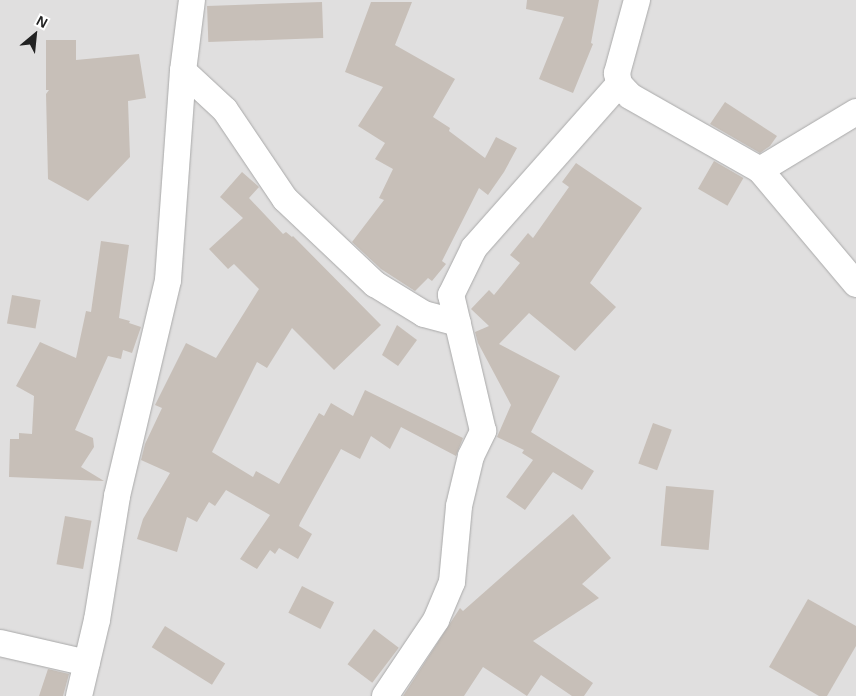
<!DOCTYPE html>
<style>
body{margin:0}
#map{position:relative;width:856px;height:696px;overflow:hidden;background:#f2efe9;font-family:Helvetica,sans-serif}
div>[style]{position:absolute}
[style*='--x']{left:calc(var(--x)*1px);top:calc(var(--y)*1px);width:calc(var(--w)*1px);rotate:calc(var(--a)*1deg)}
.residential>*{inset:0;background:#e0dfdf;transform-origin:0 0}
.building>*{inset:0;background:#c7bfb8;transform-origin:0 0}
.roads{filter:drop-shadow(0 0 1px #a9a9a9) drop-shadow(0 0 1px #a9a9a9)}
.minor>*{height:26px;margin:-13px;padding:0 13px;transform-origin:13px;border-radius:13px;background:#fff}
span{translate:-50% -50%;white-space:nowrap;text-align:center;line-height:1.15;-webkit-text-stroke:4px #fff;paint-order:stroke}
.north{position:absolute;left:10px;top:10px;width:50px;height:50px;-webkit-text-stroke:4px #fff;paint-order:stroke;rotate:28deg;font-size:14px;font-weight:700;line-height:20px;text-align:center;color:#222}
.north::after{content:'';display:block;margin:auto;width:18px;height:22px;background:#222;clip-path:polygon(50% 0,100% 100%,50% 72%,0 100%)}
</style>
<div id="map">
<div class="residential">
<i style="left:0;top:0;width:856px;height:696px"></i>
</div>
<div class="building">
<i style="clip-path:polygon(527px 0,599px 0,591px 43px,593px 44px,573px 93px,539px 79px,564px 17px,526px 9px)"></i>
<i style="left:322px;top:2px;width:36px;height:115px;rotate:88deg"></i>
<i style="clip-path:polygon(371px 2px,412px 2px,395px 45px,455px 79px,433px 117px,450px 128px,449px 131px,485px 158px,496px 137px,517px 148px,504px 172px,488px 195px,479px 188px,442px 261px,446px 264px,432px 281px,428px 278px,415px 291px,381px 269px,352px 242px,384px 200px,379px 198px,393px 169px,375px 159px,385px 143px,358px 126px,383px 87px,345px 72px)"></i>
<i style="clip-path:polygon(46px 40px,76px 40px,76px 60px,139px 54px,146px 98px,128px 101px,130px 157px,88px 201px,48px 179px,46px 94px,49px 90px,46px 90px)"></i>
<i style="clip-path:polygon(725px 102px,777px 136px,770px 146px,760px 153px,710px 124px)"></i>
<i style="left:714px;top:161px;width:34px;height:32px;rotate:30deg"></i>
<i style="clip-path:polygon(576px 163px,642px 208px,590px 283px,616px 307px,575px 351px,529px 313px,499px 344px,560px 376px,531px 432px,594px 471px,582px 490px,553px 472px,525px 510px,506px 497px,533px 460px,522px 453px,524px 450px,497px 437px,511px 405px,478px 343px,475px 332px,489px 326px,471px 309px,489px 290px,494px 295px,520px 263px,510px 255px,528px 233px,533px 238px,569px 187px,562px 182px)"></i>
<i style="clip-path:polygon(242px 172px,259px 187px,249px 198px,283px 234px,286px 232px,292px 237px,293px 236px,381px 325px,334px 370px,292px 328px,267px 368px,257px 362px,212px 452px,253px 477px,256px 471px,279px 484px,319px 413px,324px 416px,331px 403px,353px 416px,365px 390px,463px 438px,456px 456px,401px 427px,390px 449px,371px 436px,360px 459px,341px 449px,300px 523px,299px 526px,312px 534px,298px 559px,279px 548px,275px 554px,270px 550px,257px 569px,240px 559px,270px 515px,226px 490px,215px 506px,209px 502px,197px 522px,187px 517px,177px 552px,137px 539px,143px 519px,170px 473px,141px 460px,145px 444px,162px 408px,155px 405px,186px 343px,216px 358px,259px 289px,234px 264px,228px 269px,209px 249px,243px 218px,220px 197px)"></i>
<i style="clip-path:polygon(101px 241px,129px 245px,119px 318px,130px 321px,129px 323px,141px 327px,132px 353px,123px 350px,121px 359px,108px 356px,75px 430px,93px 438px,94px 447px,81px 467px,104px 481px,9px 477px,10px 439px,19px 439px,19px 433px,32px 434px,34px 396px,16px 386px,40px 342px,76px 358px,86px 311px,91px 312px)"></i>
<i style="left:12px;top:295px;width:29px;height:29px;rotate:10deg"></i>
<i style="clip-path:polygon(397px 325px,417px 340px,398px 366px,382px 355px)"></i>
<i style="left:653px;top:423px;width:20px;height:43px;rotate:20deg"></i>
<i style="left:666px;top:486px;width:48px;height:60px;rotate:5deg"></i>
<i style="clip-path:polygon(573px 514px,611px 558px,582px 584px,599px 598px,533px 641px,593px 683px,584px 696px,572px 696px,541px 675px,527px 696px,483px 667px,464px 696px,403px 696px,460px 608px,463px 611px)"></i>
<i style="left:65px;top:516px;width:27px;height:49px;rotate:10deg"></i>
<i style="left:302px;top:586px;width:36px;height:30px;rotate:27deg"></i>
<i style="clip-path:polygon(808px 599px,856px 626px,856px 646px,827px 696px,819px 696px,769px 667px)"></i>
<i style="left:165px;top:626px;width:71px;height:25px;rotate:32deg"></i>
<i style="left:374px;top:629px;width:31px;height:44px;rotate:37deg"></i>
<i style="clip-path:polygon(48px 669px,69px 674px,63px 696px,39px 696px)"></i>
</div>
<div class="roads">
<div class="minor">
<i style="--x:637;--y:0;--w:76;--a:105.3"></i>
<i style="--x:617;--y:73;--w:11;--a:80"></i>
<i style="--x:619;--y:84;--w:16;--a:47"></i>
<i style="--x:630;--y:96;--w:150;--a:29.6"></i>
<i style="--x:760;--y:170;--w:149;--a:49.9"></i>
<i style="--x:183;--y:71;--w:57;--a:42.9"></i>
<i style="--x:225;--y:110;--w:107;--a:56"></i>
<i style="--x:285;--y:199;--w:124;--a:43.4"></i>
<i style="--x:375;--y:284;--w:57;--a:31.5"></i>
<i style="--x:424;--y:314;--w:35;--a:15"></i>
<i style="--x:760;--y:170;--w:112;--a:-31.1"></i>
<i style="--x:0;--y:643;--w:89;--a:12.9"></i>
<i style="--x:79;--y:696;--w:78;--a:-76.7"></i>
<i style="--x:97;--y:620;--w:126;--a:-80.8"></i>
<i style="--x:117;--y:496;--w:222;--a:-76.7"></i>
<i style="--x:168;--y:280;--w:210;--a:-85.9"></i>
<i style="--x:183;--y:71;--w:72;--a:-82.8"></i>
<i style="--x:385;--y:696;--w:92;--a:-56.1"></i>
<i style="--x:436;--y:620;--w:41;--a:-67.2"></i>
<i style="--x:452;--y:582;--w:76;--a:-84.7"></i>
<i style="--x:459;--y:506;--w:51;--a:-76.5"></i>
<i style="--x:471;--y:456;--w:28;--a:-64"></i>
<i style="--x:483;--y:431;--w:140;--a:-103.2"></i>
<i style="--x:451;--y:295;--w:52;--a:-63.9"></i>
<i style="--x:474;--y:248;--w:219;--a:-48.5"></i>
</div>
</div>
<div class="north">N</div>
</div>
